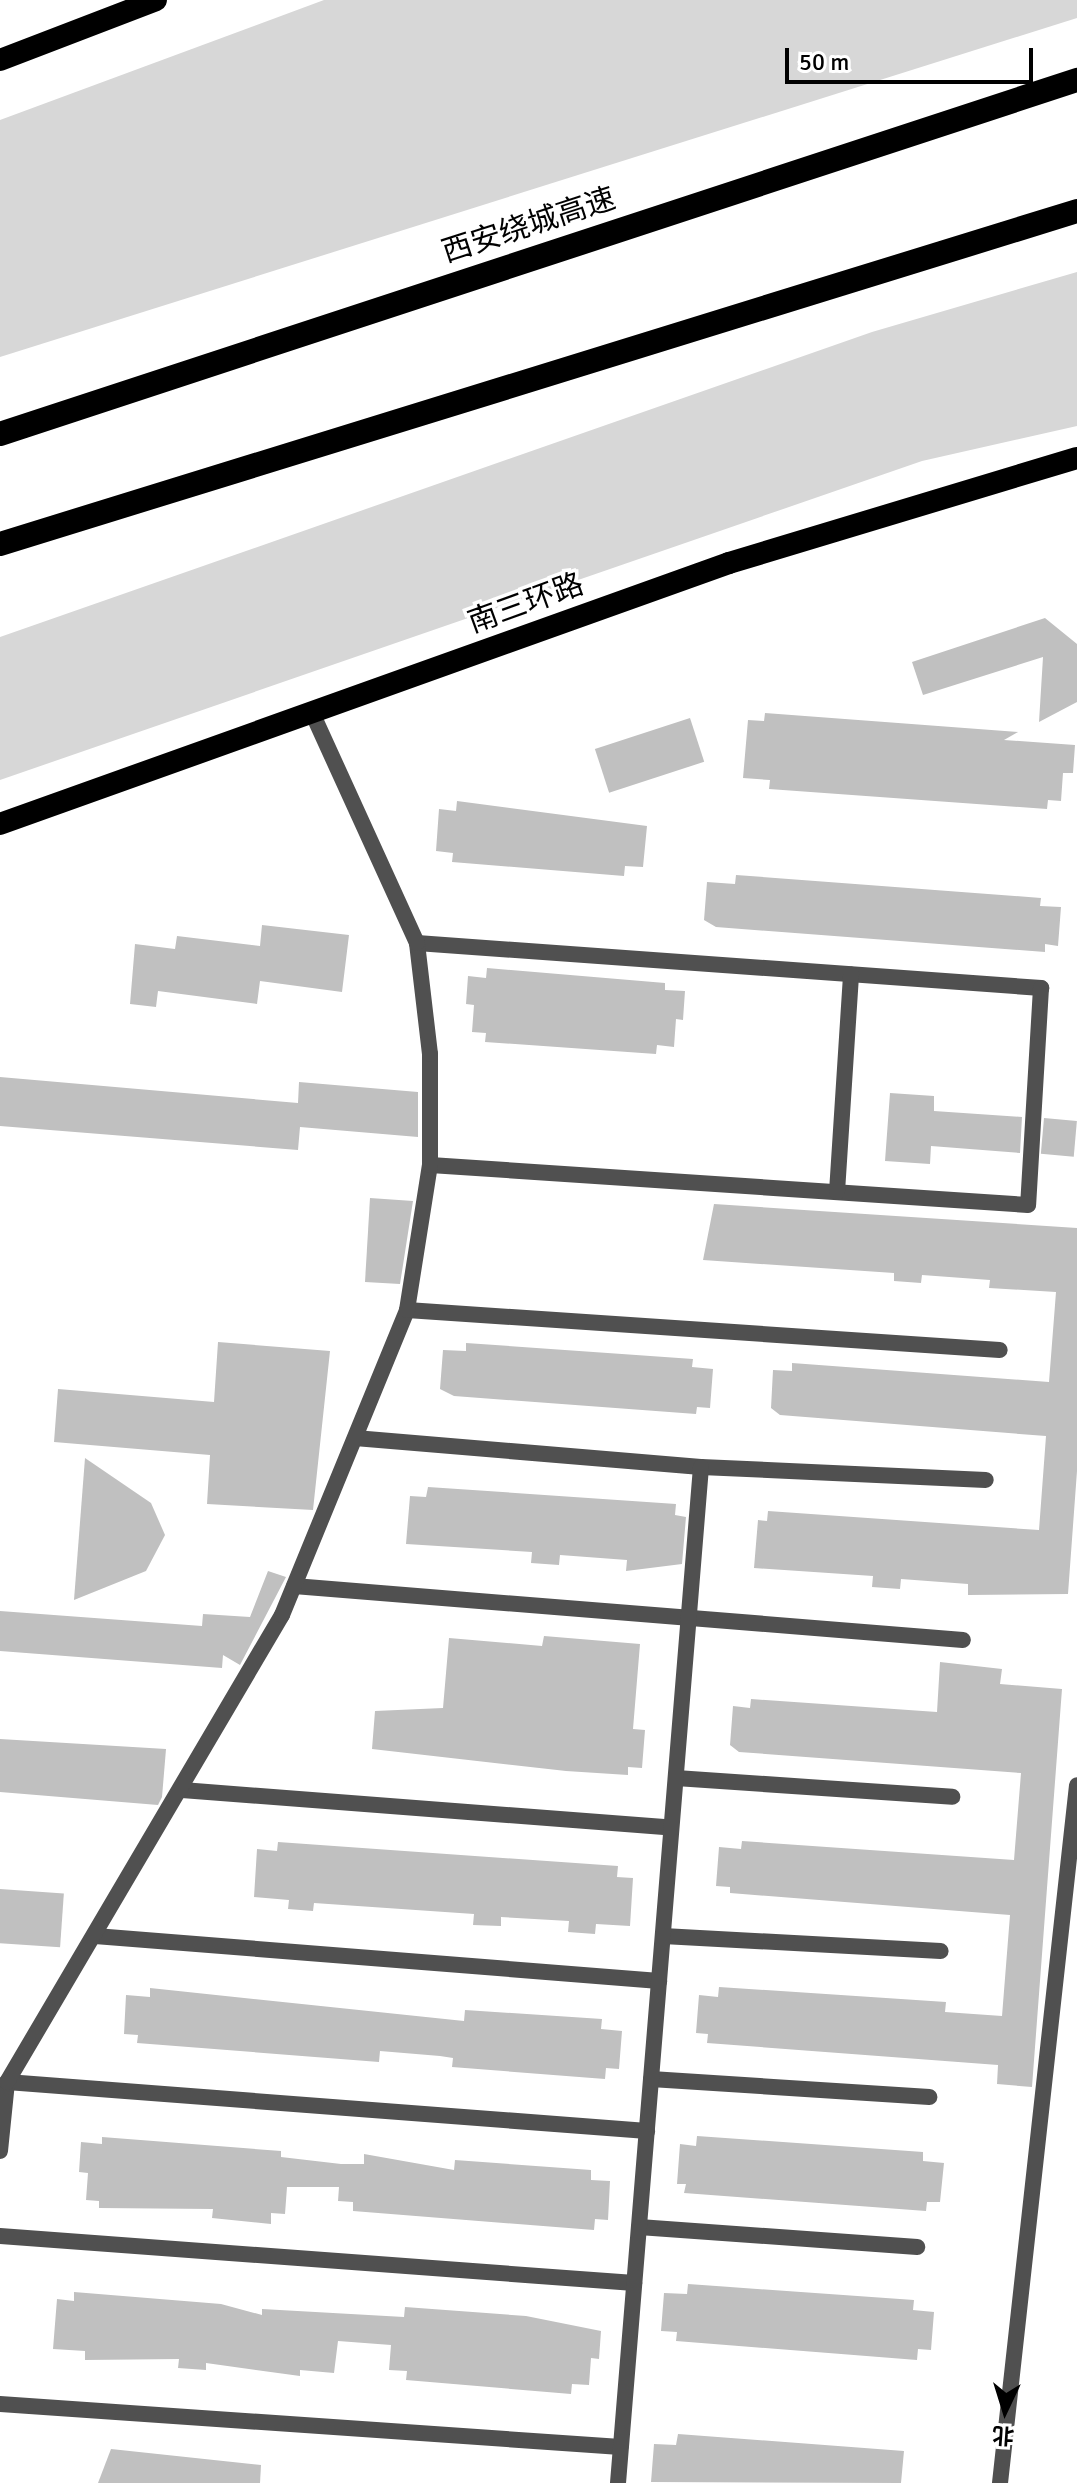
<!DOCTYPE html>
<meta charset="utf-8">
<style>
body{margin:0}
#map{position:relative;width:1077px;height:2483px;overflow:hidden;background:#fff;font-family:Signika,"Noto Sans SC",sans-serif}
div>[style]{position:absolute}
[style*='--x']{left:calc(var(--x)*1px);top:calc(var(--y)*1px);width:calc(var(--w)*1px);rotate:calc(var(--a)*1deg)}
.green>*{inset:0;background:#d7d7d7}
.building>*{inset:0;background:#c0c0c0;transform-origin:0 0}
.service>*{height:16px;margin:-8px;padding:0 8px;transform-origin:8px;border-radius:8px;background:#505050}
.minor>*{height:16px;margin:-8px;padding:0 8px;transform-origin:8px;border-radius:8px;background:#505050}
.trunk>*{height:22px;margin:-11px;padding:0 11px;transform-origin:11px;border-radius:11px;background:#000}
.motorway>*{height:24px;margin:-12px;padding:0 12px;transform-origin:12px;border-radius:12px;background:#000}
span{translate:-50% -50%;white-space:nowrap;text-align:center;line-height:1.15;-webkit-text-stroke:7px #fff;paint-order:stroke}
.street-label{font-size:30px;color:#000}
.north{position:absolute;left:965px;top:2371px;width:80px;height:80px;-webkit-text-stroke:6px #fff;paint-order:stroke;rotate:184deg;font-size:22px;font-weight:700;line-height:32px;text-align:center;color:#000}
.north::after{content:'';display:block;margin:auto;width:28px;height:36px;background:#000;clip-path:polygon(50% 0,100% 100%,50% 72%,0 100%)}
.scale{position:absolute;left:785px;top:48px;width:248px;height:36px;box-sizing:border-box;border:4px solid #000;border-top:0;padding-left:10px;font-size:24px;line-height:28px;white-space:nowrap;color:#000;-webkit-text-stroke:6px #fff;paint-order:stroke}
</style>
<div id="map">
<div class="green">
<i style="clip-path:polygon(324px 0,1077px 0,1077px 18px,0 357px,0 120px)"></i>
<i style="clip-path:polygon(1077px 272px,1077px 426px,922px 461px,0 780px,0 637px,872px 332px)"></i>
</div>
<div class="building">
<i style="clip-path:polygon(1045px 618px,1077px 644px,1077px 702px,1039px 722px,1043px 657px,923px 695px,912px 662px)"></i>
<i style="clip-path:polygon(765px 713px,1018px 732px,1004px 740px,1075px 745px,1073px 773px,1063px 773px,1061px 801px,1048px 800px,1047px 809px,769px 789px,770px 780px,743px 778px,748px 720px,764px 721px)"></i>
<i style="left:690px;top:718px;width:46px;height:100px;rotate:72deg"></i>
<i style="clip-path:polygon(457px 801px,647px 826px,643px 867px,625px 866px,624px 876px,452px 862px,453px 853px,436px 851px,439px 809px,456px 811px)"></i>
<i style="clip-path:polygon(736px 875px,1041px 898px,1040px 906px,1061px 907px,1058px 946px,1045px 944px,1045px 952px,716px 927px,704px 920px,707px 882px,735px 884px)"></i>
<i style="clip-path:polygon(262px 925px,349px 935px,342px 992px,260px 981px,257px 1004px,158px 991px,156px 1007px,130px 1004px,135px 944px,175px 949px,177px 936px,260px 946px)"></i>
<i style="clip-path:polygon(487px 968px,665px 983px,665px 990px,685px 991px,683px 1020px,676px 1019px,674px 1047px,657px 1045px,656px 1054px,485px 1042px,486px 1033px,472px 1032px,474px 1005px,466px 1004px,468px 976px,486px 978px)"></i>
<i style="clip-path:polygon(0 1077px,298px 1103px,299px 1082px,418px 1092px,418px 1137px,300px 1127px,298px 1150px,0 1126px)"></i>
<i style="clip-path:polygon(890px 1093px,934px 1096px,934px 1111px,1022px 1117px,1020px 1153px,931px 1146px,930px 1164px,885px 1161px)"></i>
<i style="left:1044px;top:1118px;width:33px;height:36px;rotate:5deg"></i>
<i style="clip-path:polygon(370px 1198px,413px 1201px,400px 1284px,365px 1282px)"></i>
<i style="clip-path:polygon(714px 1204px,1077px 1228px,1077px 1471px,1068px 1594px,968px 1595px,968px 1584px,901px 1579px,900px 1589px,872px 1587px,873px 1576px,754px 1568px,758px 1520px,767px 1521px,768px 1511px,1039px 1530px,1046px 1436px,780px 1415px,771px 1408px,773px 1370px,792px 1371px,792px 1363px,1049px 1382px,1056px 1292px,989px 1288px,990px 1280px,922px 1275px,921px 1283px,894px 1281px,894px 1273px,703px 1260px)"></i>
<i style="clip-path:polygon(218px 1342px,330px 1351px,313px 1510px,207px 1504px,210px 1455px,54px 1442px,58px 1389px,214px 1402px)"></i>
<i style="clip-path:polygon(466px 1343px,693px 1359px,692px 1367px,713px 1369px,710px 1408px,697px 1407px,696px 1414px,454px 1396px,440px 1389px,443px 1350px,466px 1351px)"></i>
<i style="clip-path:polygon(85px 1458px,151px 1503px,165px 1535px,146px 1571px,74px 1600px)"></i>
<i style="clip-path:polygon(428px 1487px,676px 1504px,675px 1515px,686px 1517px,682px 1564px,626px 1571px,627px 1560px,560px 1555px,559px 1565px,531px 1563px,532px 1552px,406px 1544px,410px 1496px,426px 1497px)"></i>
<i style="clip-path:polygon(268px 1571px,286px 1577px,240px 1665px,223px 1655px,222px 1668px,0 1651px,0 1611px,202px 1626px,203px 1614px,250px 1617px)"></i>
<i style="clip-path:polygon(544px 1636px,640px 1644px,633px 1729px,645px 1730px,642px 1768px,628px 1767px,628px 1775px,566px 1771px,372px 1749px,375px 1711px,443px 1708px,449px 1638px,542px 1646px)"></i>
<i style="clip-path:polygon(940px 1662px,1002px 1669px,1000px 1684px,1062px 1689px,1032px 2087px,997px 2084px,998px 2065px,707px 2043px,708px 2034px,696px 2033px,699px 1995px,718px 1997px,719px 1987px,946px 2002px,945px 2012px,1002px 2016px,1010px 1915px,730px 1893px,730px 1887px,716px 1886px,719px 1847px,741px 1849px,742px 1841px,1014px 1860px,1021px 1773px,739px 1752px,730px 1745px,733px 1706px,750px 1708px,751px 1699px,937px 1712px)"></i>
<i style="clip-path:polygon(0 1739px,166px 1749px,162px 1797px,158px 1805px,0 1792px)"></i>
<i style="clip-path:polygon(278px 1842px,618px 1866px,617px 1877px,633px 1878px,630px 1926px,596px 1924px,595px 1934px,568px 1932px,569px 1921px,501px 1917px,501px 1926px,473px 1925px,474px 1914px,314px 1903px,313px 1911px,288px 1909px,289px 1900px,254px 1897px,257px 1849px,277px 1851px)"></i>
<i style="left:0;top:1889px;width:64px;height:54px;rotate:4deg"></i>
<i style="clip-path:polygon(150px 1988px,464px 2021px,465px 2010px,602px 2019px,601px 2029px,622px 2031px,619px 2069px,606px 2068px,605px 2079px,452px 2067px,453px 2058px,440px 2056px,380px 2051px,379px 2062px,137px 2043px,138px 2035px,124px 2034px,126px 1995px,150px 1997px)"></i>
<i style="clip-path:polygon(697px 2136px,923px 2152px,923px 2161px,944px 2163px,940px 2202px,927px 2202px,926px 2211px,684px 2193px,686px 2184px,677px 2184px,680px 2144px,696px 2146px)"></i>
<i style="clip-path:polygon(102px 2137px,281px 2151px,281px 2157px,341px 2164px,364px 2164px,364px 2154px,454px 2170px,455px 2160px,591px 2170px,591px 2180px,610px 2181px,608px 2220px,595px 2219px,594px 2230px,353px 2211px,353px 2202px,338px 2201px,339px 2187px,287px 2187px,285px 2214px,271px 2213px,271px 2224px,212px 2218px,213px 2209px,99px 2208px,99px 2201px,86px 2200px,88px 2173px,79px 2172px,81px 2142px,102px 2144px)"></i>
<i style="clip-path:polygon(688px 2284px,914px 2300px,913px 2310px,934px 2312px,931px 2350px,918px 2349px,917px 2360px,676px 2341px,677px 2332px,661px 2331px,664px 2293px,687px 2294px)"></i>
<i style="clip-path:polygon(74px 2292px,221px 2304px,262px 2315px,262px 2309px,404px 2317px,405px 2307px,526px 2316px,601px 2331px,599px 2359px,591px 2358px,589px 2385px,572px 2384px,571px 2394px,406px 2380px,407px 2371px,389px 2370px,391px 2345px,338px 2341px,334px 2373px,300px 2370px,300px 2376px,206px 2363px,206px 2370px,178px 2368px,179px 2359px,85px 2360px,85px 2351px,53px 2349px,57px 2299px,74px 2301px)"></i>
<i style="clip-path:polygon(678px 2434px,904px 2451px,901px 2483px,651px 2482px,654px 2444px,676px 2445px)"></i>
<i style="clip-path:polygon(111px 2449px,261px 2465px,260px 2483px,98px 2483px)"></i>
</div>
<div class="service">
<i style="--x:407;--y:1310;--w:594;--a:3.86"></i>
<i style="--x:294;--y:1586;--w:671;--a:4.61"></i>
<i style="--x:676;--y:1778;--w:277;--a:3.9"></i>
<i style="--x:182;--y:1790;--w:490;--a:4.4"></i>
<i style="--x:95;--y:1936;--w:566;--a:4.56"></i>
<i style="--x:663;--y:1936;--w:278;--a:3.1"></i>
<i style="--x:651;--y:2079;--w:279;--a:3.7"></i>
<i style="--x:7;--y:2082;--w:642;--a:4.38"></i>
<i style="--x:639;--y:2227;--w:279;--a:4.1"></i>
<i style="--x:0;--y:2236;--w:636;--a:4.24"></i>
<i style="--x:0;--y:2404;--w:622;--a:3.96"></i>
</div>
<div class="minor">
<i style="--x:417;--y:943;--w:626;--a:4.12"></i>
<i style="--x:1041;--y:988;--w:217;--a:93.4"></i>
<i style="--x:1028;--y:1205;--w:599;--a:-176.17"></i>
<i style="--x:837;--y:1192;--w:218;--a:-86.3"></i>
<i style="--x:355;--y:1438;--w:347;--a:4.8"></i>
<i style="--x:701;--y:1467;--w:285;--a:2.6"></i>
<i style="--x:0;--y:2151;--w:69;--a:-84.2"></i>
<i style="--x:7;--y:2082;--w:542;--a:-59.51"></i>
<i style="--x:282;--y:1615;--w:330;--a:-67.7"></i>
<i style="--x:407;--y:1310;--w:147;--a:-81"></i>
<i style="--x:430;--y:1165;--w:111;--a:-90"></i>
<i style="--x:430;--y:1054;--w:112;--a:-96.7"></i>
<i style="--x:417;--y:943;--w:253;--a:-114.5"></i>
<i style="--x:618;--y:2483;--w:1019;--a:-85.33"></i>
<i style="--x:1000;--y:2483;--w:702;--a:-83.7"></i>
</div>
<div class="trunk">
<i style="--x:0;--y:60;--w:167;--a:-21"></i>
<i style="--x:0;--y:824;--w:774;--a:-19.7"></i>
<i style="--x:729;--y:563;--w:363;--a:-16.8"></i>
</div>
<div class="motorway">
<i style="--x:0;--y:434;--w:1134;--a:-18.2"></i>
<i style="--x:0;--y:544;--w:1127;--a:-17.18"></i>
</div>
<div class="street-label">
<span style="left:529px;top:226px;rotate:-18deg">西安绕城高速</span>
<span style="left:526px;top:604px;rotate:-20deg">南三环路</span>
</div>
<div class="north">北</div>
<div class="scale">50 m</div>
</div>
